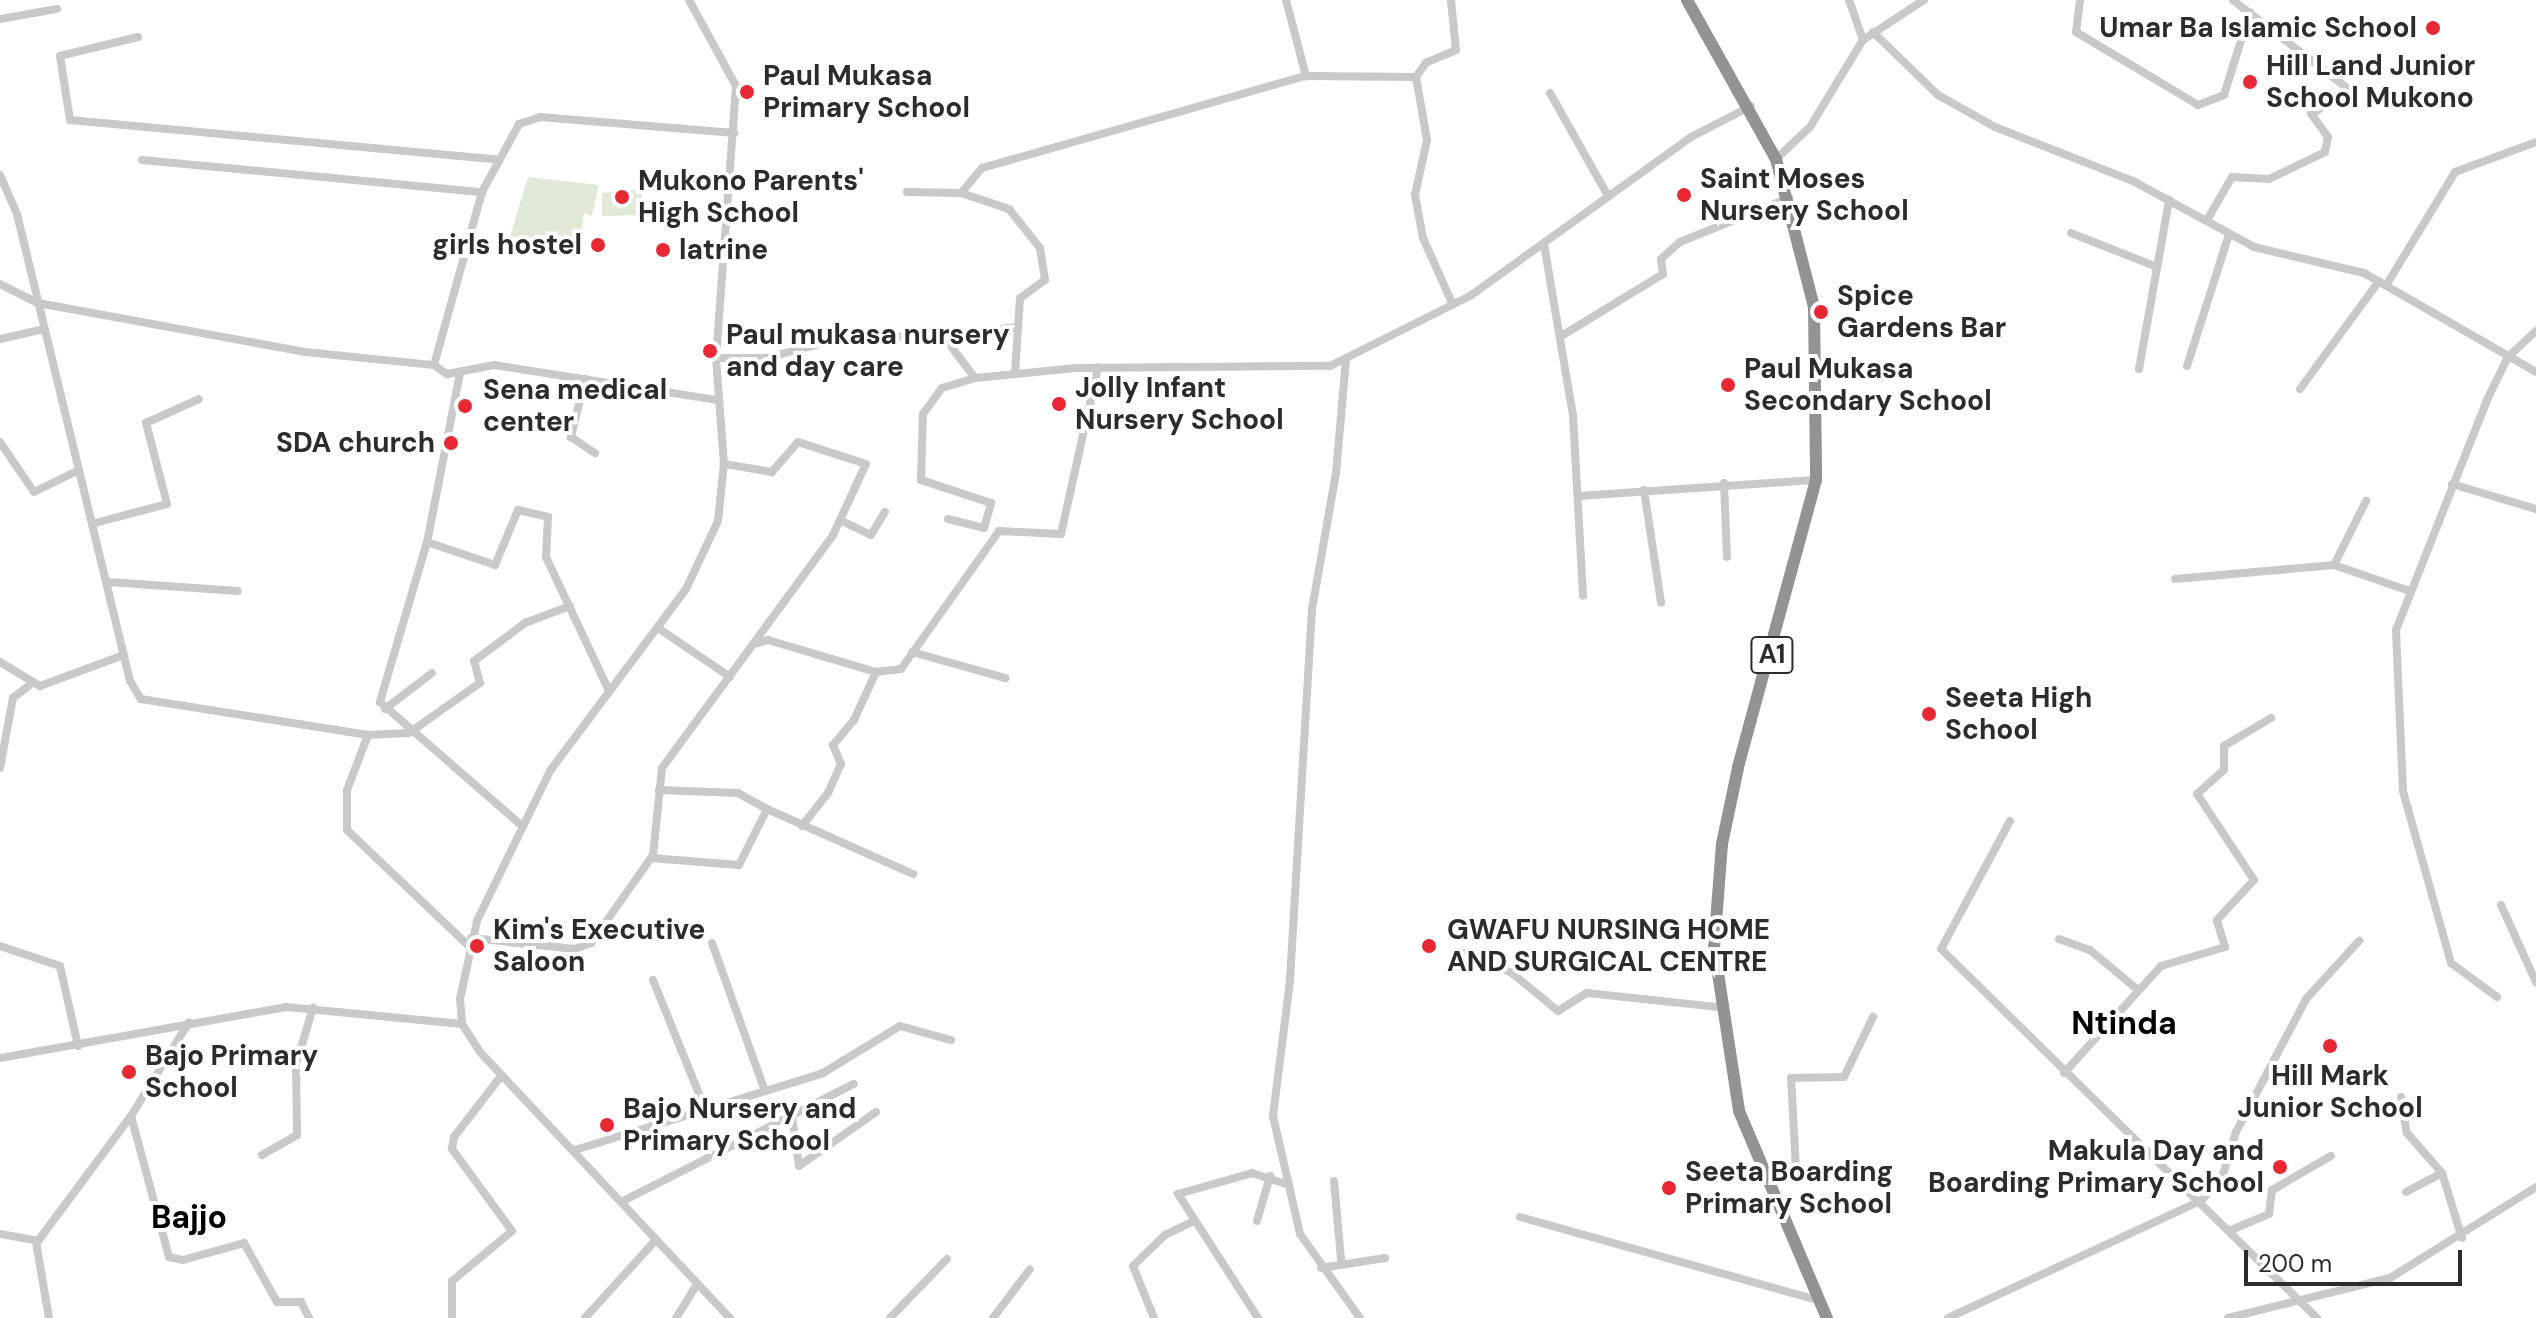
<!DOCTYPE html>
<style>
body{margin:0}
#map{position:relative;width:2536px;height:1318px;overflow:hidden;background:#fff;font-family:"DM Sans",sans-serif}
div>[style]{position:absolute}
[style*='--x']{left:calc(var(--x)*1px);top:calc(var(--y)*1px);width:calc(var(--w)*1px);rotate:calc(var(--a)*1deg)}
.green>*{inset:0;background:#e1ead8}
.minor>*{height:8px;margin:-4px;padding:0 4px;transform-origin:4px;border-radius:4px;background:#c9c9c9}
.highway>*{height:12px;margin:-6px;padding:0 6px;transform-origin:6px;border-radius:6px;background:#939393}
.dots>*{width:22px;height:22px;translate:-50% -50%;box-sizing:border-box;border:4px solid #fff;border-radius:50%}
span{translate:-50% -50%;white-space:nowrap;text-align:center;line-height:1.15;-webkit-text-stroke:8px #fff;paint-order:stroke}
.shield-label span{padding:2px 6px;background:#fff;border:2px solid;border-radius:6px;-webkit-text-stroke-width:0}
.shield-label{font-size:26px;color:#2c2c2c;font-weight:700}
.poi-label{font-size:28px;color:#2c2c2c;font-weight:700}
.right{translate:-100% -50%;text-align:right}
.left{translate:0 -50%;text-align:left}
.quarter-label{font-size:32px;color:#000;font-weight:700}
.scale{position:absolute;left:2244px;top:1250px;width:218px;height:36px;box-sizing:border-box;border:4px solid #2c2c2c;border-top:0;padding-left:10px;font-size:24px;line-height:28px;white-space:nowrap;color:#2c2c2c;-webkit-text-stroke:6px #fff;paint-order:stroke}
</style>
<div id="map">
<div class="green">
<i style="clip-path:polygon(528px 177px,599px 185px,592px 216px,584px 213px,580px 245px,508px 243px)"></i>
<i style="clip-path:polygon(641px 189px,645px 215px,602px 216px,602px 193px)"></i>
</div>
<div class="minor">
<i style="--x:689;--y:0;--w:98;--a:61.3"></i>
<i style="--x:736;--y:86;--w:273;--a:94.2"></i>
<i style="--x:716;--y:358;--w:106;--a:85.7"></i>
<i style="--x:724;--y:464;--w:57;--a:96"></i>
<i style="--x:718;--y:521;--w:75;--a:115.2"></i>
<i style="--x:686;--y:589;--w:227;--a:126.8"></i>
<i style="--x:550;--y:771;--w:167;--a:116"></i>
<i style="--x:477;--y:921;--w:80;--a:102.3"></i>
<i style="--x:460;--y:999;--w:25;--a:85"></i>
<i style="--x:462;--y:1024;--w:33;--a:57"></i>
<i style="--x:480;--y:1052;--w:365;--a:46.8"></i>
<i style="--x:1286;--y:0;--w:79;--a:75.3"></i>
<i style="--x:1451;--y:0;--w:50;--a:84.3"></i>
<i style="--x:1456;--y:50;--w:33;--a:157"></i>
<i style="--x:1426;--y:63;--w:17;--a:126"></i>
<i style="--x:1416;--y:77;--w:64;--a:80.1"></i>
<i style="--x:1427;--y:140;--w:56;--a:102.3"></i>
<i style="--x:1415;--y:195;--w:44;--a:79.5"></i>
<i style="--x:1423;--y:238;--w:73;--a:65.9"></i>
<i style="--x:1849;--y:0;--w:42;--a:70.7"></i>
<i style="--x:2080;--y:0;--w:32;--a:97"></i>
<i style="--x:2076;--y:32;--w:142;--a:30.9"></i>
<i style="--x:2198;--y:105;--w:28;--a:-21"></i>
<i style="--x:2224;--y:95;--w:87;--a:-72.6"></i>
<i style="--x:0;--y:19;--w:58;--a:-10"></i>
<i style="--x:1873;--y:32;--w:91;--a:44.1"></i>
<i style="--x:1938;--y:95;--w:65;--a:29.3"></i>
<i style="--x:1995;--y:127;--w:148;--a:21.4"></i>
<i style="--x:2133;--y:181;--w:138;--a:28.6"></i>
<i style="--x:2254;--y:247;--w:113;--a:13.3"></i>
<i style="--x:2364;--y:273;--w:198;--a:29.9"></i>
<i style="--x:138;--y:37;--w:80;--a:166.3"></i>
<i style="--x:60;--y:56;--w:65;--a:81.1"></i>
<i style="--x:70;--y:120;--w:426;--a:5.3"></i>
<i style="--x:1550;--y:93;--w:118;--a:60.6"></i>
<i style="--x:1776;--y:159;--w:47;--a:-43.3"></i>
<i style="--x:1810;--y:127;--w:102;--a:-58.7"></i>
<i style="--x:1863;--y:40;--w:73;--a:-33.3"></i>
<i style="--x:142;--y:160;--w:342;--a:5.4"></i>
<i style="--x:0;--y:175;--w:43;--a:66.4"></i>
<i style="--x:17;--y:214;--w:480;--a:76.4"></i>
<i style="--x:130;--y:681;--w:21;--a:59"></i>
<i style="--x:141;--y:699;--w:230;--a:9"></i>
<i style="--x:368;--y:735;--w:41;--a:-2.8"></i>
<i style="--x:409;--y:733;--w:87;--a:-35.2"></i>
<i style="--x:480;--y:683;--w:23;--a:-105"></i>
<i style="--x:474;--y:661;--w:64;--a:-36.7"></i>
<i style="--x:525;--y:623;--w:48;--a:-20.7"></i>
<i style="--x:907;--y:192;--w:54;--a:1.1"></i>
<i style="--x:961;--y:193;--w:33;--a:-50"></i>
<i style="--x:982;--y:168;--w:337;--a:-15.9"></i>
<i style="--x:1306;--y:76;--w:110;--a:0.5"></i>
<i style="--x:961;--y:193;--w:51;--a:18.4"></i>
<i style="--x:1009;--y:209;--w:50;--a:51.5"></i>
<i style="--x:1040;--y:248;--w:32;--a:81"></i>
<i style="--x:1045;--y:280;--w:31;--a:144"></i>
<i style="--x:1020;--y:298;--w:75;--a:93.8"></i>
<i style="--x:2207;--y:220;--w:50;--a:-59.8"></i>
<i style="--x:2232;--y:177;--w:37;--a:3"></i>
<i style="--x:2269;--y:179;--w:62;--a:-25.7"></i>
<i style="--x:2325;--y:152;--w:15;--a:-79"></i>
<i style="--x:2328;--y:137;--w:29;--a:-126"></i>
<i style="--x:2311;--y:114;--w:46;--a:-29.9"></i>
<i style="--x:2351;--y:91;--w:149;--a:-142.4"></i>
<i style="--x:2071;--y:233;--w:92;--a:21.6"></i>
<i style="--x:1544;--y:244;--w:174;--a:80.4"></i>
<i style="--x:1573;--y:416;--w:180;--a:86.8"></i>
<i style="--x:0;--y:284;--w:42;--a:26.6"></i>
<i style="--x:38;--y:303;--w:271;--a:10.4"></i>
<i style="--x:305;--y:352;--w:130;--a:5.8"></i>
<i style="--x:434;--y:365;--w:16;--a:35"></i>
<i style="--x:447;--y:374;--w:48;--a:-10.8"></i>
<i style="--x:494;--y:365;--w:227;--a:8.9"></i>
<i style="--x:2387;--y:284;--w:131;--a:-58.7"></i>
<i style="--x:2455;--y:172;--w:86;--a:-20.3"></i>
<i style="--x:1563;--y:335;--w:117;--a:-31.4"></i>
<i style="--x:1663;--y:274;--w:15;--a:-98"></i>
<i style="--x:1661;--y:259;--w:25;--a:-42"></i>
<i style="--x:1680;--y:242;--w:118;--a:-22"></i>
<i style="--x:941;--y:337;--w:76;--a:-7.6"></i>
<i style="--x:0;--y:339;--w:45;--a:-12.8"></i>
<i style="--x:716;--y:358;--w:50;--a:0"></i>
<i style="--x:766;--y:358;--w:59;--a:-14.7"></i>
<i style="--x:823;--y:343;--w:96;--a:-4.8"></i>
<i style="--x:919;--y:335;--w:29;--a:12"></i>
<i style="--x:947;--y:341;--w:46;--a:52.9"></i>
<i style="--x:975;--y:378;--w:101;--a:-5.7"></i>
<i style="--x:1076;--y:368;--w:254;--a:-0.5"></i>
<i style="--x:1330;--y:366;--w:157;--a:-26.6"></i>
<i style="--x:1470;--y:296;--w:274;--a:-35.7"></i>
<i style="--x:1693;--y:136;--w:65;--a:-27.3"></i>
<i style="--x:1346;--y:359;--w:114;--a:95"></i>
<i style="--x:1336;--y:473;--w:138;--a:100"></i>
<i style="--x:1312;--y:609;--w:373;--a:93.4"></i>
<i style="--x:1290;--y:981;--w:136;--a:97.2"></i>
<i style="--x:1273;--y:1116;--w:121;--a:77.1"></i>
<i style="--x:1300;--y:1234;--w:103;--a:54.5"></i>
<i style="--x:434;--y:365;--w:180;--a:-74.5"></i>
<i style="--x:482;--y:192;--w:77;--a:-61.4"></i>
<i style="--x:519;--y:124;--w:22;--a:-18"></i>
<i style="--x:540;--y:117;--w:195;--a:4.7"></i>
<i style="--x:2187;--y:366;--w:139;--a:-72.3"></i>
<i style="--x:2139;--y:369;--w:172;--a:-79.9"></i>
<i style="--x:460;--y:373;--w:172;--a:101"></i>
<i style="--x:427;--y:542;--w:167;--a:106.4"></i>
<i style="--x:380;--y:702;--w:187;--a:41.1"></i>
<i style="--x:585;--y:379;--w:60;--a:103.6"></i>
<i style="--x:571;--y:437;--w:29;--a:34"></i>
<i style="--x:2300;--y:389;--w:134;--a:-53.8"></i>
<i style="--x:0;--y:442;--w:60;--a:55.8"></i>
<i style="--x:34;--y:492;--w:50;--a:-26.1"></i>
<i style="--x:1724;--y:483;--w:74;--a:87.7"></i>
<i style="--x:2452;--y:484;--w:88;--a:16.6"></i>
<i style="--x:1644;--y:490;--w:114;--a:81.4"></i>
<i style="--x:1579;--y:496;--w:238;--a:-3.9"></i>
<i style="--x:948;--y:519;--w:37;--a:14"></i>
<i style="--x:984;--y:528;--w:26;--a:-74"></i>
<i style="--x:991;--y:503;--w:74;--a:-161.8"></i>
<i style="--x:921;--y:480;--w:66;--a:-88.3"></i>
<i style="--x:923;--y:414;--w:32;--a:-54"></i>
<i style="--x:942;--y:388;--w:34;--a:-17"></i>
<i style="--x:840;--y:520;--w:34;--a:26"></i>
<i style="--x:871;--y:535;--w:27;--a:-59"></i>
<i style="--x:95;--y:523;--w:74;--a:-14.8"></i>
<i style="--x:167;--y:504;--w:84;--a:-104.5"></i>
<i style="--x:146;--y:423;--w:58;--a:-24.4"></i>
<i style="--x:427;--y:542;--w:72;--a:18.7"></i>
<i style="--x:495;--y:565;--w:60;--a:-67.3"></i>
<i style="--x:518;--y:510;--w:31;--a:13"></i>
<i style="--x:548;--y:517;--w:40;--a:92.9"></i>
<i style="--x:546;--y:557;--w:148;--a:64.8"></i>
<i style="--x:2334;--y:565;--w:72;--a:-63.4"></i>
<i style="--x:2175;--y:579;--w:160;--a:-5"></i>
<i style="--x:2334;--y:565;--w:80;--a:18.9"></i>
<i style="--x:108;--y:582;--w:130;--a:4"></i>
<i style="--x:658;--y:628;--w:87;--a:34.2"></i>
<i style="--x:755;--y:644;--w:14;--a:-17"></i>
<i style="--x:768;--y:640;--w:113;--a:16.5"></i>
<i style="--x:876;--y:672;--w:25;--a:-7"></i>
<i style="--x:901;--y:669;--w:169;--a:-54.6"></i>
<i style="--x:999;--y:531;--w:62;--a:2.8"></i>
<i style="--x:1061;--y:534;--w:171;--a:-77.5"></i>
<i style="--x:912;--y:652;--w:97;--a:15.6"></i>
<i style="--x:0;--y:662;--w:47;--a:31"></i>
<i style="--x:40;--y:686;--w:90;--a:-20.3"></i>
<i style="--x:385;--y:709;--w:59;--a:-37.5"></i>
<i style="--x:368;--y:735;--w:59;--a:110.9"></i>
<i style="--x:347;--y:790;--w:40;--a:90"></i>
<i style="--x:347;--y:830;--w:168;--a:43.6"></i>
<i style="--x:0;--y:768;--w:71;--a:-79.5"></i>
<i style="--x:13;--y:698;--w:23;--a:-38"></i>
<i style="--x:659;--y:790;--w:79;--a:2.2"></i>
<i style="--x:738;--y:793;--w:33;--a:29"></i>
<i style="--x:2010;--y:821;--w:145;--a:118.3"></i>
<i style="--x:1941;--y:949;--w:527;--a:44.46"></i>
<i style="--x:802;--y:826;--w:42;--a:-51.8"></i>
<i style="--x:828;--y:793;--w:32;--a:-66"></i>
<i style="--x:841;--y:764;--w:21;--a:-113"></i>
<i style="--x:833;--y:745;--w:33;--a:-50"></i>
<i style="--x:854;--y:720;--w:53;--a:-65.4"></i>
<i style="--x:651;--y:858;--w:88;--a:4.5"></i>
<i style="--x:739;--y:865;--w:63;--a:-63.4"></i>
<i style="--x:767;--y:809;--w:160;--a:24"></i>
<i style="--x:2501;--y:905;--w:85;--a:65.6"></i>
<i style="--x:471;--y:938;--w:105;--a:6"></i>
<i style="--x:575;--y:949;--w:17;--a:-21"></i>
<i style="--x:591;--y:943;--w:108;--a:-54.8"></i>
<i style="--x:653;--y:855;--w:87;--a:-84.1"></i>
<i style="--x:662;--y:768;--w:289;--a:-53.7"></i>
<i style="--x:833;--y:535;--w:78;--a:-65.1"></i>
<i style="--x:866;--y:464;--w:71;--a:-162.1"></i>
<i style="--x:798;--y:442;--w:40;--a:131"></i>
<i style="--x:772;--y:472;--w:49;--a:-170.5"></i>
<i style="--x:2059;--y:939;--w:33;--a:20"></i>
<i style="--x:2090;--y:950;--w:61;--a:39.7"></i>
<i style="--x:712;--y:943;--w:157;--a:70.3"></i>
<i style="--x:0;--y:946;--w:63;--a:18.4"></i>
<i style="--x:60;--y:966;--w:82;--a:77.3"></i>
<i style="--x:1466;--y:952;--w:51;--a:24.5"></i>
<i style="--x:1512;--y:973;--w:60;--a:39.6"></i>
<i style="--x:1558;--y:1011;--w:34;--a:-32"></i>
<i style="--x:1587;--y:993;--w:133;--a:6.1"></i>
<i style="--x:653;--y:980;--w:139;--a:68"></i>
<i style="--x:2497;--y:997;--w:57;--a:-143.5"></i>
<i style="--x:2451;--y:963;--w:179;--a:-105.6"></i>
<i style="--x:2403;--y:791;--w:161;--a:-92.5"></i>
<i style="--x:2396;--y:630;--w:247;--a:-68.4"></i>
<i style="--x:2487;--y:400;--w:48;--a:-64"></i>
<i style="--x:2508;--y:357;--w:38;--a:-43"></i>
<i style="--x:0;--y:1058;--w:291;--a:-10.1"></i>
<i style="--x:286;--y:1007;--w:177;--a:5.5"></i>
<i style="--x:2064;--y:1073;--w:144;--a:-47.8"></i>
<i style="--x:2161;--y:966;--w:67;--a:-16.5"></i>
<i style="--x:2225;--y:947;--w:28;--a:-107"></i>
<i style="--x:2217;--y:920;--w:54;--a:-47.2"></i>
<i style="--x:2254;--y:880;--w:103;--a:-123.5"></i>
<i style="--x:2197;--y:794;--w:36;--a:-42"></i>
<i style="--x:2224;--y:770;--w:24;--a:-90"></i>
<i style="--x:2224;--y:746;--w:55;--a:-30.8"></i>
<i style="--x:2401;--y:1097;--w:36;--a:81"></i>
<i style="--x:2407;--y:1133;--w:53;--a:48.8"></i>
<i style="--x:131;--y:1116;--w:146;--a:74.9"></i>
<i style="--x:169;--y:1257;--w:14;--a:12"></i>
<i style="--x:183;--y:1260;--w:63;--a:-15.6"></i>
<i style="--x:244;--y:1243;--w:68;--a:60.8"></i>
<i style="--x:277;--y:1302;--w:24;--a:0"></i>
<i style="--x:301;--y:1302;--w:18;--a:63"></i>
<i style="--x:792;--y:1116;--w:50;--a:82"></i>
<i style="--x:799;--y:1166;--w:94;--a:-35"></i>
<i style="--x:575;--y:1150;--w:260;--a:-17.2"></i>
<i style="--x:823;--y:1073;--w:90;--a:-31.4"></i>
<i style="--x:900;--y:1026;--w:53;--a:15.4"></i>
<i style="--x:262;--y:1155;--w:40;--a:-29.7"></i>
<i style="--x:297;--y:1135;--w:71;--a:-90.8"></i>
<i style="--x:296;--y:1064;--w:59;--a:-73.1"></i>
<i style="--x:1763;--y:1176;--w:34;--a:-12"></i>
<i style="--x:1796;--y:1169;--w:91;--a:-93.1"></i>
<i style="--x:1791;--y:1078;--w:53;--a:-1.1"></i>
<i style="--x:1844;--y:1077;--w:67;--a:-64.2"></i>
<i style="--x:1334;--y:1181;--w:79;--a:84.9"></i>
<i style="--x:2406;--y:1192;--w:41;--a:-27.8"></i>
<i style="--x:2442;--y:1173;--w:68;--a:72.9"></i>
<i style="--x:621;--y:1202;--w:261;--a:-26.9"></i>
<i style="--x:1520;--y:1217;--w:312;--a:15.6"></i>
<i style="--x:1257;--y:1221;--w:47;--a:-73.9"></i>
<i style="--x:2231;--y:1230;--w:41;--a:-22.8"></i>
<i style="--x:2269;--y:1214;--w:24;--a:-83"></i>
<i style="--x:2272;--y:1190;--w:68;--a:-30"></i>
<i style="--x:0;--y:1234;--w:39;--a:10"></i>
<i style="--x:38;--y:1241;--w:156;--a:-53.4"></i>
<i style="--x:131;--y:1116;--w:110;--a:-58.3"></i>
<i style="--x:36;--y:1242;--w:77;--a:80.3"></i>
<i style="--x:1321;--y:1268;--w:65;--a:-8.9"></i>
<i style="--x:452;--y:1318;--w:37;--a:-90"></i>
<i style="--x:452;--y:1281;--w:78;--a:-39.8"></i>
<i style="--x:512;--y:1231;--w:102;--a:-126.2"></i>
<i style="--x:452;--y:1149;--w:12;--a:-81"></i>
<i style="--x:454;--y:1137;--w:78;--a:-52.3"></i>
<i style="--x:585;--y:1318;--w:103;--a:-47.8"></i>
<i style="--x:676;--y:1318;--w:40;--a:-58"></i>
<i style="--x:890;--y:1318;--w:82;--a:-46"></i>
<i style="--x:993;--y:1318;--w:61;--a:-52.9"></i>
<i style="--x:1154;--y:1318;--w:56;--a:-112"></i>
<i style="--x:1133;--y:1266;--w:45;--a:-44.1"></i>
<i style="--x:1165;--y:1235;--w:30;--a:-26"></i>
<i style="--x:1258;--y:1318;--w:148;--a:-122.8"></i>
<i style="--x:1178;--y:1194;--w:77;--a:-15.8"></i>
<i style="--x:1252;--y:1173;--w:39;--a:18"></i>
<i style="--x:1948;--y:1318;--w:280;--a:-24.9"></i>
<i style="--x:2202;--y:1200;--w:33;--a:-50"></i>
<i style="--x:2223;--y:1175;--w:45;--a:-73.2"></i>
<i style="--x:2236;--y:1132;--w:150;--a:-62.2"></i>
<i style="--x:2306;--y:999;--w:79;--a:-47.6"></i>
<i style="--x:2228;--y:1318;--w:167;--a:-13.9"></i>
<i style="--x:2390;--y:1278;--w:172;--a:-31.9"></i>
</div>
<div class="highway">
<i style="--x:1687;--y:0;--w:182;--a:60.8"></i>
<i style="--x:1776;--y:159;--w:153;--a:75.6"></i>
<i style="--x:1814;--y:307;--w:173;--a:89.3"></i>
<i style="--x:1816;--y:480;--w:298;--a:105.2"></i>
<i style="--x:1738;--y:768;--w:78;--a:101.9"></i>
<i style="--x:1722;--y:844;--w:103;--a:94.4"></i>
<i style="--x:1714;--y:947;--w:166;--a:81.3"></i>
<i style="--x:1739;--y:1111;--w:225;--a:67"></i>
</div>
<div class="dots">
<i style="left:2433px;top:28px;background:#e82833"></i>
<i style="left:2250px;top:82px;background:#e82833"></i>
<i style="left:747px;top:92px;background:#e82833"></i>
<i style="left:1684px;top:195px;background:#e82833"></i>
<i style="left:622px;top:197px;background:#e82833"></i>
<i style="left:598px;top:245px;background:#e82833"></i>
<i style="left:663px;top:250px;background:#e82833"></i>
<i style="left:1821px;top:312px;background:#e82833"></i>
<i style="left:710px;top:351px;background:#e82833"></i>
<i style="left:1728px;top:385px;background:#e82833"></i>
<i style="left:1059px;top:404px;background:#e82833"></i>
<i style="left:465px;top:406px;background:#e82833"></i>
<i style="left:451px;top:443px;background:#e82833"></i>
<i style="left:1929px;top:714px;background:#e82833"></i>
<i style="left:477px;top:946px;background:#e82833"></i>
<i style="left:1429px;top:946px;background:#e82833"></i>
<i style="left:2330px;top:1046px;background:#e82833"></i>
<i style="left:129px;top:1072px;background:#e82833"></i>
<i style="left:607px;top:1125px;background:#e82833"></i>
<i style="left:2280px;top:1167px;background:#e82833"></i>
<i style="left:1669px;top:1188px;background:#e82833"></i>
</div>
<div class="shield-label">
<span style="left:1772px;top:655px">A1</span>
</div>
<div class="poi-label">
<span class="right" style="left:2417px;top:28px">Umar Ba Islamic School</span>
<span class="left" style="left:2266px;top:82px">Hill Land Junior<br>School Mukono</span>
<span class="left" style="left:763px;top:92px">Paul Mukasa<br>Primary School</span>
<span class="left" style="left:1700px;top:195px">Saint Moses<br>Nursery School</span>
<span class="left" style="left:638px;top:197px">Mukono Parents'<br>High School</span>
<span class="right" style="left:582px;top:245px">girls hostel</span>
<span class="left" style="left:679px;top:250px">latrine</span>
<span class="left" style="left:1837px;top:312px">Spice<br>Gardens Bar</span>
<span class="left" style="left:726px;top:351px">Paul mukasa nursery<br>and day care</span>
<span class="left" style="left:1744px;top:385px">Paul Mukasa<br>Secondary School</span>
<span class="left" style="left:1075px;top:404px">Jolly Infant<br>Nursery School</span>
<span class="left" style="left:483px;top:406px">Sena medical<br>center</span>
<span class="right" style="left:435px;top:443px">SDA church</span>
<span class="left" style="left:1945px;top:714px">Seeta High<br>School</span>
<span class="left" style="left:493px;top:946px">Kim's Executive<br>Saloon</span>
<span class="left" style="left:1447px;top:946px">GWAFU NURSING HOME<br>AND SURGICAL CENTRE</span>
<span class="left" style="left:145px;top:1072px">Bajo Primary<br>School</span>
<span style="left:2330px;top:1092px">Hill Mark<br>Junior School</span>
<span class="left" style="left:623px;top:1125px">Bajo Nursery and<br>Primary School</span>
<span class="right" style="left:2264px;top:1167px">Makula Day and<br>Boarding Primary School</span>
<span class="left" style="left:1685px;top:1188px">Seeta Boarding<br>Primary School</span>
</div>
<div class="quarter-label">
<span style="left:2124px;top:1023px">Ntinda</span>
<span style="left:189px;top:1217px">Bajjo</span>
</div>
<div class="scale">200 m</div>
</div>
